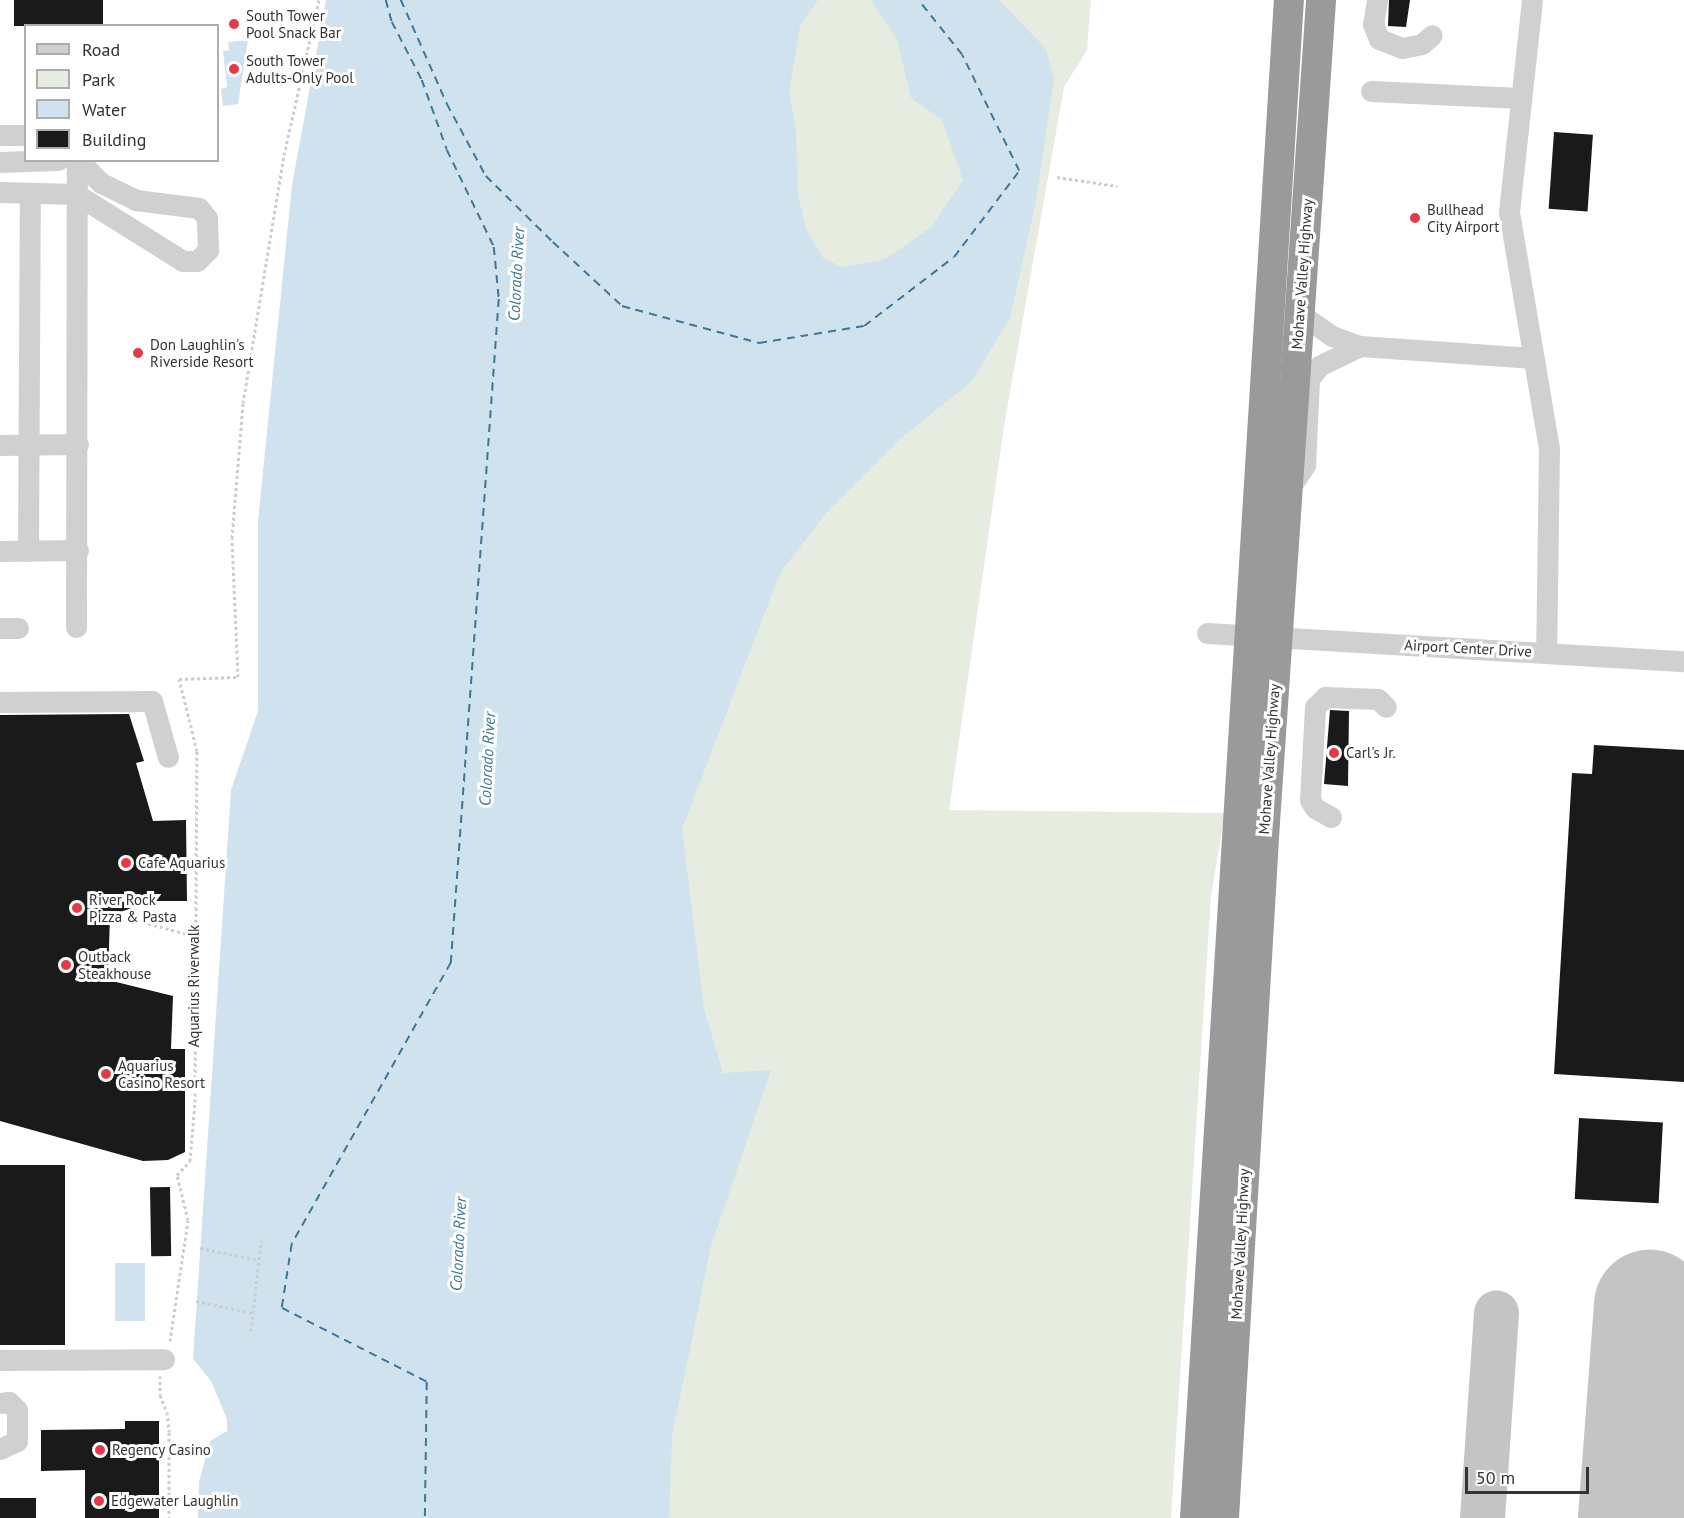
<!DOCTYPE html>
<style>
body{margin:0}
#map{position:relative;width:1684px;height:1518px;overflow:hidden;background:#fff;font-family:"PT Sans",sans-serif}
div>[style]{position:absolute}
[style*='--x']{left:calc(var(--x)*1px);top:calc(var(--y)*1px);width:calc(var(--w)*1px);rotate:calc(var(--a)*1deg)}
.green>*{inset:0;background:#e6ecdf}
.water>*{inset:0;background:#cfe2ee;transform-origin:0 0}
.ferry>*{height:1.5px;margin-top:-0.75px;transform-origin:0;background:repeating-linear-gradient(90deg,#3f7597 0 8px,transparent 0 14px)}
.taxiway>*{height:45px;margin:-22.5px;padding:0 22.5px;transform-origin:22.5px;border-radius:22.5px;background:#c4c4c4}
.runway>*{height:111px;margin:-55.5px;padding:0 55.5px;transform-origin:55.5px;border-radius:55.5px;background:#c4c4c4}
.building>*{inset:0;background:#1a1a1a;transform-origin:0 0}
.path>*{height:3px;margin-top:-1.5px;transform-origin:0;background:repeating-linear-gradient(90deg,#cdcdcd 0 3px,transparent 0 6px)}
.minor>*{height:21px;margin:-10.5px;padding:0 10.5px;transform-origin:10.5px;border-radius:10.5px;background:#d0d0d0}
.highway>*{height:30px;margin:-15px;padding:0 15px;transform-origin:15px;border-radius:15px;background:#9a9a9a}
.dots>*{width:16px;height:16px;translate:-50% -50%;box-sizing:border-box;border:3px solid #fff;border-radius:50%}
span{translate:-50% -50%;white-space:nowrap;text-align:center;line-height:1.15;-webkit-text-stroke:6px #fff;paint-order:stroke}
.poi-label{font-size:15px;color:#333}
.left{translate:0 -50%;text-align:left}
.street-label{font-size:15px;color:#333}
.water-label{font-size:16px;color:#3f7597;font-style:italic}
.legend{position:absolute;left:24px;top:24px;width:195px;height:138px;box-sizing:border-box;background:#fff;border:2px solid #adadad;margin:0;padding:8px 10px;list-style:none;font-size:18px;color:#333}
.legend li{display:flex;align-items:center;gap:12px;height:30px}
.legend b{width:30px;border:2px solid #adadad}
.scale{position:absolute;left:1465px;top:1467px;width:124px;height:27px;box-sizing:border-box;border:3px solid #333;border-top:0;padding-left:8px;font-size:18px;line-height:21px;white-space:nowrap;color:#333;-webkit-text-stroke:4px #fff;paint-order:stroke}
</style>
<div id="map">
<div class="green">
<i style="clip-path:polygon(713px 0,1091px 0,1087px 50px,1064px 87px,1004px 426px,949px 810px,1225px 813px,1211px 896px,1171px 1518px,618px 1518px)"></i>
</div>
<div class="water">
<i style="clip-path:polygon(326px 0,818px 0,800px 26px,789px 92px,796px 129px,798px 195px,806px 229px,823px 258px,842px 267px,886px 259px,931px 227px,963px 180px,942px 120px,911px 98px,897px 39px,871px 0,999px 0,1046px 49px,1054px 79px,1035px 206px,1010px 318px,972px 381px,900px 439px,826px 513px,780px 573px,682px 829px,704px 1009px,723px 1073px,771px 1070px,711px 1246px,672px 1436px,669px 1518px,198px 1518px,199px 1482px,210px 1441px,227px 1431px,227px 1419px,211px 1381px,193px 1359px,231px 790px,258px 711px,258px 521px,292px 185px)"></i>
<i style="clip-path:polygon(248px 40px,238px 104px,223px 106px,221px 89px,227px 87px,223px 51px,229px 50px,228px 42px)"></i>
<i style="left:115px;top:1263px;width:30px;height:58px"></i>
</div>
<div class="ferry">
<i style="--x:386;--y:0;--w:23;--a:75"></i>
<i style="--x:392;--y:22;--w:65;--a:62.7"></i>
<i style="--x:422;--y:80;--w:74;--a:70.3"></i>
<i style="--x:447;--y:150;--w:108;--a:64.1"></i>
<i style="--x:494;--y:247;--w:52;--a:84.5"></i>
<i style="--x:499;--y:299;--w:666;--a:94.13"></i>
<i style="--x:451;--y:963;--w:323;--a:119.5"></i>
<i style="--x:292;--y:1244;--w:65;--a:98.9"></i>
<i style="--x:282;--y:1308;--w:163;--a:27"></i>
<i style="--x:427;--y:1382;--w:136;--a:90.8"></i>
<i style="--x:401;--y:0;--w:114;--a:66.1"></i>
<i style="--x:447;--y:104;--w:82;--a:61.6"></i>
<i style="--x:486;--y:176;--w:94;--a:44.6"></i>
<i style="--x:553;--y:242;--w:94;--a:42.8"></i>
<i style="--x:622;--y:306;--w:142;--a:15.1"></i>
<i style="--x:759;--y:343;--w:106;--a:-9.2"></i>
<i style="--x:864;--y:326;--w:113;--a:-37.5"></i>
<i style="--x:954;--y:257;--w:108;--a:-52.9"></i>
<i style="--x:1019;--y:171;--w:129;--a:-116.2"></i>
<i style="--x:962;--y:55;--w:70;--a:-128.7"></i>
</div>
<div class="taxiway">
<i style="--x:1482;--y:1518;--w:206;--a:-86.1"></i>
</div>
<div class="runway">
<i style="--x:1633;--y:1518;--w:214;--a:-85.7"></i>
</div>
<div class="building">
<i style="left:14px;top:0;width:89px;height:26px"></i>
<i style="clip-path:polygon(1389px 0,1410px 0,1406px 27px,1388px 26px)"></i>
<i style="left:1554px;top:132px;width:39px;height:77px;rotate:4deg"></i>
<i style="clip-path:polygon(1330px 710px,1349px 711px,1348px 786px,1324px 784px)"></i>
<i style="clip-path:polygon(129px 714px,144px 761px,136px 763px,153px 821px,186px 820px,187px 901px,156px 901px,110px 915px,108px 980px,173px 996px,171px 1049px,185px 1049px,185px 1152px,168px 1160px,143px 1161px,0 1121px,0 715px)"></i>
<i style="clip-path:polygon(1594px 745px,1684px 750px,1684px 1082px,1554px 1074px,1572px 773px,1592px 774px)"></i>
<i style="left:1579px;top:1118px;width:84px;height:81px;rotate:3deg"></i>
<i style="left:65px;top:1165px;width:180px;height:65px;rotate:90deg"></i>
<i style="left:170px;top:1187px;width:69px;height:20px;rotate:89deg"></i>
<i style="clip-path:polygon(125px 1421px,159px 1421px,159px 1518px,85px 1518px,85px 1470px,41px 1471px,41px 1430px,125px 1429px)"></i>
<i style="left:0;top:1498px;width:36px;height:20px"></i>
</div>
<div class="path">
<i style="--x:1057;--y:177;--w:61;--a:8.5"></i>
<i style="--x:125;--y:917;--w:72;--a:15.4"></i>
<i style="--x:200;--y:1248;--w:60;--a:11.5"></i>
<i style="--x:196;--y:1301;--w:58;--a:11.9"></i>
<i style="--x:251;--y:1331;--w:91;--a:-83.7"></i>
<i style="--x:170;--y:1341;--w:122;--a:-81.5"></i>
<i style="--x:188;--y:1220;--w:46;--a:-103.7"></i>
<i style="--x:177;--y:1175;--w:19;--a:-47"></i>
<i style="--x:190;--y:1161;--w:59;--a:-85.2"></i>
<i style="--x:195;--y:1102;--w:351;--a:-89.7"></i>
<i style="--x:197;--y:751;--w:74;--a:-104"></i>
<i style="--x:179;--y:679;--w:59;--a:-1.9"></i>
<i style="--x:238;--y:677;--w:139;--a:-92.5"></i>
<i style="--x:232;--y:538;--w:135;--a:-85.3"></i>
<i style="--x:243;--y:403;--w:251;--a:-80.6"></i>
<i style="--x:284;--y:155;--w:159;--a:-77.3"></i>
<i style="--x:160;--y:1376;--w:19;--a:90"></i>
<i style="--x:160;--y:1395;--w:18;--a:68"></i>
<i style="--x:167;--y:1412;--w:20;--a:84"></i>
<i style="--x:169;--y:1432;--w:86;--a:90"></i>
</div>
<div class="minor">
<i style="--x:1377;--y:0;--w:24;--a:99"></i>
<i style="--x:1373;--y:24;--w:16;--a:68"></i>
<i style="--x:1379;--y:39;--w:25;--a:21"></i>
<i style="--x:1402;--y:48;--w:20;--a:-11"></i>
<i style="--x:1422;--y:44;--w:13;--a:-42"></i>
<i style="--x:1532;--y:0;--w:213;--a:96.2"></i>
<i style="--x:1509;--y:212;--w:240;--a:80.4"></i>
<i style="--x:1549;--y:449;--w:203;--a:90.8"></i>
<i style="--x:1371;--y:91;--w:149;--a:2.7"></i>
<i style="--x:0;--y:135;--w:26;--a:0"></i>
<i style="--x:0;--y:162;--w:58;--a:-2"></i>
<i style="--x:0;--y:192;--w:76;--a:1.5"></i>
<i style="--x:76;--y:194;--w:126;--a:32.1"></i>
<i style="--x:183;--y:261;--w:14;--a:0"></i>
<i style="--x:197;--y:261;--w:16;--a:-45"></i>
<i style="--x:208;--y:250;--w:32;--a:-92"></i>
<i style="--x:207;--y:218;--w:13;--a:-129"></i>
<i style="--x:199;--y:208;--w:64;--a:-172.8"></i>
<i style="--x:136;--y:200;--w:39;--a:-154"></i>
<i style="--x:101;--y:183;--w:33;--a:-135"></i>
<i style="--x:1299;--y:313;--w:40;--a:34.9"></i>
<i style="--x:1332;--y:336;--w:30;--a:20"></i>
<i style="--x:1360;--y:346;--w:172;--a:4"></i>
<i style="--x:0;--y:445;--w:78;--a:-0.7"></i>
<i style="--x:1289;--y:489;--w:29;--a:-56"></i>
<i style="--x:1305;--y:465;--w:86;--a:-87.3"></i>
<i style="--x:1309;--y:379;--w:16;--a:-52"></i>
<i style="--x:1319;--y:366;--w:46;--a:-26"></i>
<i style="--x:0;--y:551;--w:78;--a:-0.7"></i>
<i style="--x:28;--y:551;--w:358;--a:-89.7"></i>
<i style="--x:76;--y:627;--w:467;--a:-89.9"></i>
<i style="--x:0;--y:628;--w:18;--a:0"></i>
<i style="--x:1207;--y:633;--w:478;--a:3.4"></i>
<i style="--x:0;--y:702;--w:152;--a:-0.4"></i>
<i style="--x:152;--y:701;--w:58;--a:74.1"></i>
<i style="--x:1331;--y:817;--w:18;--a:-151"></i>
<i style="--x:1315;--y:808;--w:9;--a:-122"></i>
<i style="--x:1310;--y:800;--w:93;--a:-86.9"></i>
<i style="--x:1315;--y:707;--w:14;--a:-45"></i>
<i style="--x:1325;--y:697;--w:53;--a:2.2"></i>
<i style="--x:1378;--y:699;--w:11;--a:45"></i>
<i style="--x:0;--y:1360;--w:164;--a:-0.3"></i>
<i style="--x:0;--y:1403;--w:9;--a:-6"></i>
<i style="--x:9;--y:1402;--w:11;--a:45"></i>
<i style="--x:17;--y:1410;--w:31;--a:90"></i>
<i style="--x:17;--y:1441;--w:19;--a:155"></i>
</div>
<div class="highway">
<i style="--x:1195;--y:1518;--w:1521;--a:-86.46"></i>
<i style="--x:1224;--y:1518;--w:697;--a:-86.63"></i>
<i style="--x:1265;--y:822;--w:824;--a:-86.1"></i>
</div>
<div class="dots">
<i style="left:234px;top:24px;background:#e63946"></i>
<i style="left:234px;top:69px;background:#e63946"></i>
<i style="left:1415px;top:218px;background:#e63946"></i>
<i style="left:138px;top:353px;background:#e63946"></i>
<i style="left:1334px;top:753px;background:#e63946"></i>
<i style="left:126px;top:863px;background:#e63946"></i>
<i style="left:77px;top:908px;background:#e63946"></i>
<i style="left:66px;top:965px;background:#e63946"></i>
<i style="left:106px;top:1074px;background:#e63946"></i>
<i style="left:100px;top:1450px;background:#e63946"></i>
<i style="left:99px;top:1501px;background:#e63946"></i>
</div>
<div class="poi-label">
<span class="left" style="left:246px;top:24px">South Tower<br>Pool Snack Bar</span>
<span class="left" style="left:246px;top:69px">South Tower<br>Adults-Only Pool</span>
<span class="left" style="left:1427px;top:218px">Bullhead<br>City Airport</span>
<span class="left" style="left:150px;top:353px">Don Laughlin's<br>Riverside Resort</span>
<span class="left" style="left:1346px;top:753px">Carl's Jr.</span>
<span class="left" style="left:138px;top:863px">Cafe Aquarius</span>
<span class="left" style="left:89px;top:908px">River Rock<br>Pizza &amp; Pasta</span>
<span class="left" style="left:78px;top:965px">Outback<br>Steakhouse</span>
<span class="left" style="left:118px;top:1074px">Aquarius<br>Casino Resort</span>
<span class="left" style="left:112px;top:1450px">Regency Casino</span>
<span class="left" style="left:111px;top:1501px">Edgewater Laughlin</span>
</div>
<div class="street-label">
<span style="left:1302px;top:274px;rotate:-86deg">Mohave Valley Highway</span>
<span style="left:1468px;top:648px;rotate:3deg">Airport Center Drive</span>
<span style="left:1269px;top:759px;rotate:-86deg">Mohave Valley Highway</span>
<span style="left:194px;top:986px;rotate:-90deg">Aquarius Riverwalk</span>
<span style="left:1240px;top:1244px;rotate:-87deg">Mohave Valley Highway</span>
</div>
<div class="water-label">
<span style="left:516px;top:274px;rotate:-87deg">Colorado River</span>
<span style="left:487px;top:759px;rotate:-87deg">Colorado River</span>
<span style="left:458px;top:1244px;rotate:-87deg">Colorado River</span>
</div>
<ul class="legend">
<li><b style="height:8px;background:#d0d0d0"></b>Road</li>
<li><b style="height:16px;background:#e6ecdf"></b>Park</li>
<li><b style="height:16px;background:#cfe2ee"></b>Water</li>
<li><b style="height:16px;background:#1a1a1a"></b>Building</li>
</ul>
<div class="scale">50 m</div>
</div>
